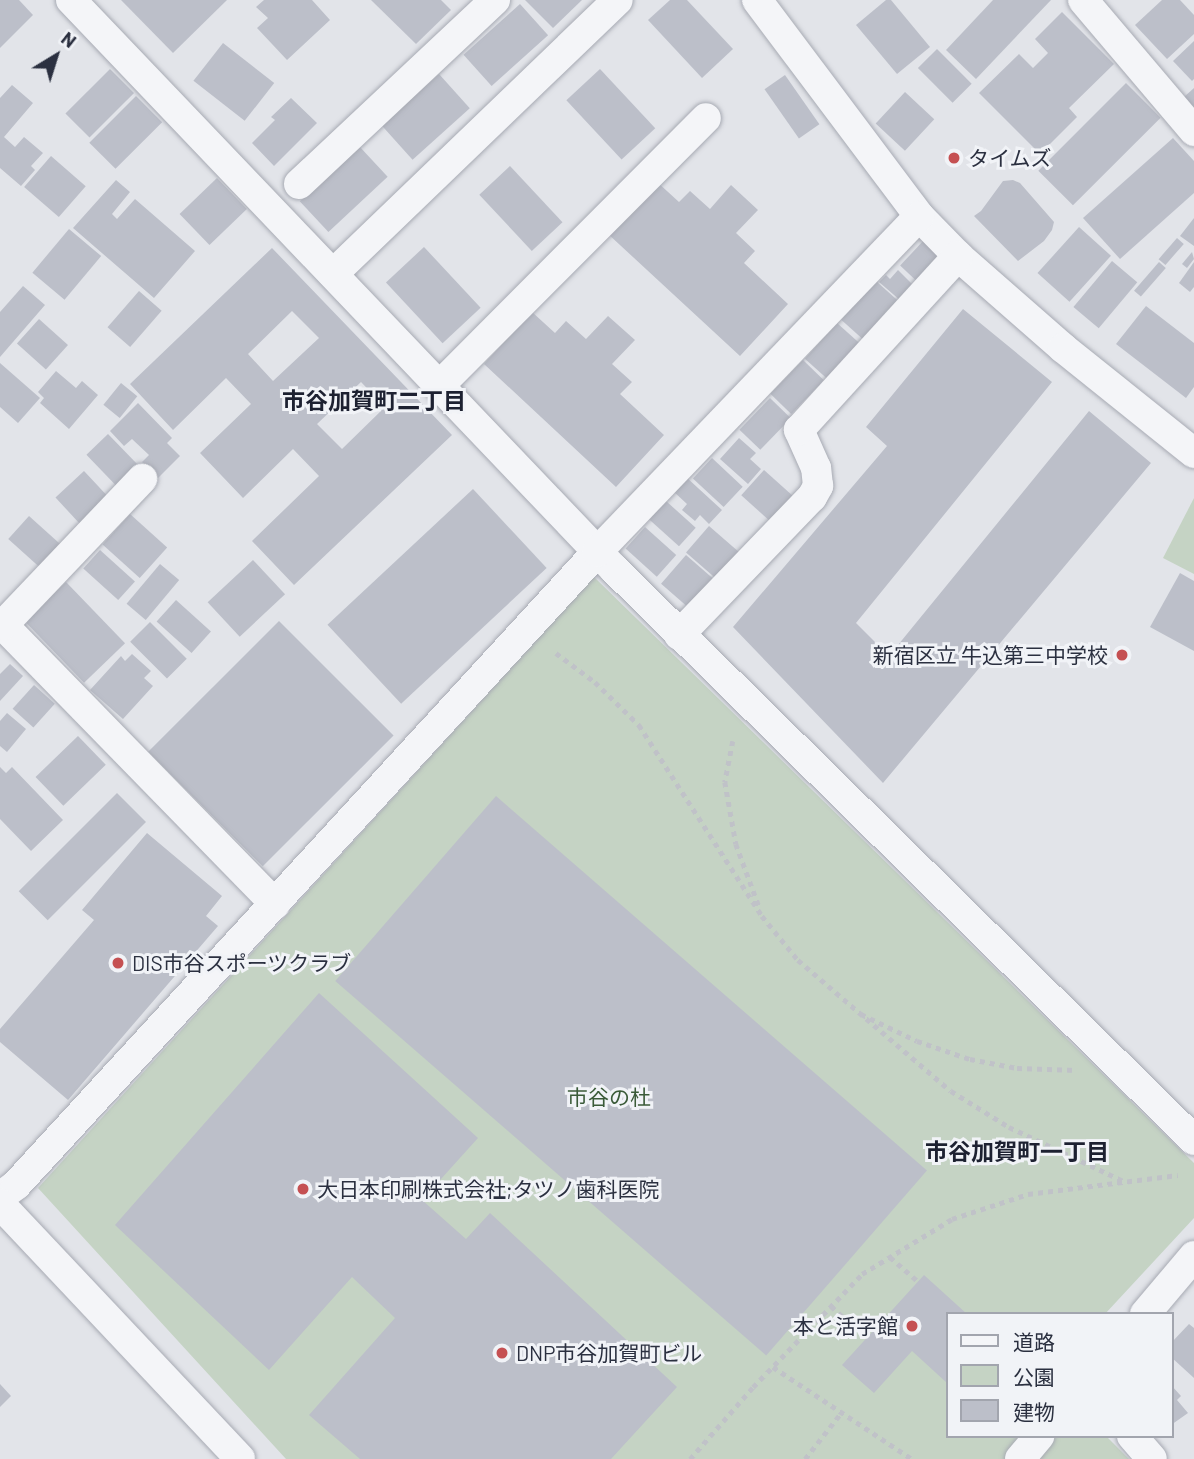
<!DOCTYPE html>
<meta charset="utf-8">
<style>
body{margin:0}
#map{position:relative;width:1194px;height:1459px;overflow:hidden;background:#e2e4e9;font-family:Barlow,"Noto Sans JP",sans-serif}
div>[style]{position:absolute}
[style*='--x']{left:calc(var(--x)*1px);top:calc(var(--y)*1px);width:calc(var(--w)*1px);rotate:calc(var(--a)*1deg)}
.green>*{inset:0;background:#c5d3c4}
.building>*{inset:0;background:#bcbfc9;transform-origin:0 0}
.path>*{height:4.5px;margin-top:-2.25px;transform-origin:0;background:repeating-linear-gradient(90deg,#c0c2c8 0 5px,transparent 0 10px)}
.roads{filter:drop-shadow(0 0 2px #a7aab3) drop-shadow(0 0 2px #a7aab3)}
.minor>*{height:30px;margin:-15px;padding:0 15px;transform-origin:15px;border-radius:15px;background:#f4f5f8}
.dots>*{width:19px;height:19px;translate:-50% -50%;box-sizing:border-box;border:4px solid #f1f3f7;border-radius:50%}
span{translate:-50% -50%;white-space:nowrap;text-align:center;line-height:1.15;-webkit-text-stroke:6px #f1f3f7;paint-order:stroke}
.poi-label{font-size:21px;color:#2b3040}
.left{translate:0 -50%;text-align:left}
.right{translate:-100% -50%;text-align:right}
.park-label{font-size:21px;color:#3b5b39}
.neighbourhood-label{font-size:23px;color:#1d2131;font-weight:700}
.legend{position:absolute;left:946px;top:1312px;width:228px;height:126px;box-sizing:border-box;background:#f1f3f7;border:2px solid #a2a5ae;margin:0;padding:9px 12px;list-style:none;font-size:21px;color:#2b3040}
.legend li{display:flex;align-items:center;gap:14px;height:35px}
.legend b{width:35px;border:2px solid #a2a5ae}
.north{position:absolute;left:21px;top:21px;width:70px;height:70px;-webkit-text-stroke:5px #f1f3f7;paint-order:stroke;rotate:38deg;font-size:19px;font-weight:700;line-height:28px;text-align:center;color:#2b3040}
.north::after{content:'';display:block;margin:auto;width:24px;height:32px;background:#2b3040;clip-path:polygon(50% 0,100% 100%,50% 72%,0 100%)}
</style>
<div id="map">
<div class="green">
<i style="clip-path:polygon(1194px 498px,1194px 574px,1163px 558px)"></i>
<i style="clip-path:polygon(594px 577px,1194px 1163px,1194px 1218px,1105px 1314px,947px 1314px,947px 1436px,1106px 1436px,1129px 1459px,286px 1459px,38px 1188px)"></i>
</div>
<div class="building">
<i style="clip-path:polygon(0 0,19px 0,33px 15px,0 48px)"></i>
<i style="clip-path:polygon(121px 0,227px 0,173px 53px)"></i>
<i style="clip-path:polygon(264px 0,312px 0,330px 20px,287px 60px,257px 28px,268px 18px,256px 7px)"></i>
<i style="clip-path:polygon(371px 0,441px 0,451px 10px,416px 44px)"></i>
<i style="clip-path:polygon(525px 0,582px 0,553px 28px)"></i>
<i style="clip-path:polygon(670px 0,687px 0,733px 49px,702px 78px,648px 20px)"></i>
<i style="clip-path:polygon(886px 0,891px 0,930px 47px,897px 74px,856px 25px)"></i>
<i style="clip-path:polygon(993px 0,1051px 0,976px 79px,946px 50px)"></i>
<i style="clip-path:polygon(1162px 0,1180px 0,1194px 15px,1194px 34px,1167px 59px,1135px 25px)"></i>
<i style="left:520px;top:4px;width:42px;height:76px;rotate:48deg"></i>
<i style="clip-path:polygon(1062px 12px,1114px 64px,1069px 108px,1077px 117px,1040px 154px,979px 93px,1019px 54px,1033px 68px,1048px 53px,1035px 39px)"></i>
<i style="clip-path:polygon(1194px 41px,1194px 79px,1192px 81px,1173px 61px)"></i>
<i style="left:223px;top:43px;width:65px;height:48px;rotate:38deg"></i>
<i style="left:937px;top:49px;width:49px;height:27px;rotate:45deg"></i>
<i style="left:110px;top:69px;width:34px;height:63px;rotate:45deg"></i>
<i style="left:600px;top:69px;width:81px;height:46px;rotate:47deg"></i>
<i style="left:439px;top:74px;width:46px;height:77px;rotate:48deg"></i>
<i style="left:785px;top:75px;width:60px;height:25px;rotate:55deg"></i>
<i style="left:1126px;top:83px;width:49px;height:124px;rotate:45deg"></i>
<i style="clip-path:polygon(12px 85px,33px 103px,4px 137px,15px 147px,24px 137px,43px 153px,31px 166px,35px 170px,21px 186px,0 168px,0 98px)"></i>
<i style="clip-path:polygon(1194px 88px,1194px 108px,1184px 97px)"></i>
<i style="left:905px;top:92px;width:40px;height:43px;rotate:43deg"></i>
<i style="left:136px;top:96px;width:37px;height:66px;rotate:45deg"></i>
<i style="clip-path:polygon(291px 98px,317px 123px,274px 166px,252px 143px,275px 120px,271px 117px)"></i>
<i style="clip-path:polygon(1173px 138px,1194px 161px,1194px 193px,1120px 259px,1083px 218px)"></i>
<i style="left:359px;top:146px;width:42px;height:81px;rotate:47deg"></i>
<i style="left:51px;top:156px;width:46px;height:41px;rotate:41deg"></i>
<i style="left:510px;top:166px;width:77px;height:42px;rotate:47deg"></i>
<i style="left:217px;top:178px;width:43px;height:52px;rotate:46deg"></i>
<i style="clip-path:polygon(116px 180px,130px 192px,112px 214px,117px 219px,135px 199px,195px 251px,154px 298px,73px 228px)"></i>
<i style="clip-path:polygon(1013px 180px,1020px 183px,1054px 222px,1052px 230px,1044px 241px,1018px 261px,974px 216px,981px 211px,1003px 181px)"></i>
<i style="clip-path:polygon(656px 181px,679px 202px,690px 191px,710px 209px,731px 185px,758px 210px,736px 233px,755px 251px,744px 263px,788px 304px,740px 356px,607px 233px)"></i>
<i style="clip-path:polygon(1194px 218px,1194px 246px,1180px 236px)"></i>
<i style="left:1079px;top:227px;width:43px;height:62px;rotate:42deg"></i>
<i style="left:69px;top:229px;width:42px;height:57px;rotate:40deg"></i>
<i style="left:1177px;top:238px;width:9px;height:28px;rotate:41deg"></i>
<i style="left:924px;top:240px;width:25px;height:35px;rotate:43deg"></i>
<i style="left:424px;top:247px;width:83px;height:52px;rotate:47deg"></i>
<i style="clip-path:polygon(evenodd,272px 248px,452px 435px,294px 585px,252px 541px,319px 476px,293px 449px,243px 498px,200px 453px,251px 404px,226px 378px,173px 430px,130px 384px,272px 248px,292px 311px,319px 338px,273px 381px,248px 354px,292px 311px,272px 248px,361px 382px,385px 407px,342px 449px,317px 424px,361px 382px)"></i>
<i style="clip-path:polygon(1192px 252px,1194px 259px,1187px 268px,1182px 264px)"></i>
<i style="left:1112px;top:261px;width:33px;height:60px;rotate:40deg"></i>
<i style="left:1159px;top:262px;width:9px;height:38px;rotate:41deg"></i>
<i style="clip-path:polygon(1194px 262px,1194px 287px,1190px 292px,1179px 283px)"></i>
<i style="clip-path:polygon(898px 270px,914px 286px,901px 301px,879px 282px,886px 275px,890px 279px)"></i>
<i style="left:876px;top:281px;width:30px;height:52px;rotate:42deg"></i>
<i style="clip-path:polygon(23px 286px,45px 305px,0 357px,0 312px)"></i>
<i style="left:139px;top:291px;width:30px;height:48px;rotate:41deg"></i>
<i style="clip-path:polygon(1146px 306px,1194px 343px,1194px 387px,1186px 398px,1116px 344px)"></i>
<i style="clip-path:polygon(963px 309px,1052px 382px,856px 623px,889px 656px,1089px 411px,1151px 463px,883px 783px,733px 627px,887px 446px,866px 427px)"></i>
<i style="clip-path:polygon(532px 312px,555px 333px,566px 321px,586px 339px,608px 316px,635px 340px,612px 364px,632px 382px,620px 394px,664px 435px,616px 487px,484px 364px)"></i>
<i style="left:39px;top:319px;width:39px;height:33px;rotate:42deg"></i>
<i style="left:837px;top:323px;width:30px;height:48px;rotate:42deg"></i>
<i style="left:803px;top:360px;width:29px;height:47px;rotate:44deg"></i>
<i style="clip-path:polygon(0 363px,40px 398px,18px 423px,0 407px)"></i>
<i style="clip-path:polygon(56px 371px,76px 388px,82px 381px,98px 395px,69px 429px,40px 403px,44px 398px,38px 392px)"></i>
<i style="left:121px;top:383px;width:21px;height:28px;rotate:39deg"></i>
<i style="left:770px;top:398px;width:29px;height:44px;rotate:44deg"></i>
<i style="clip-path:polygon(138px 403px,172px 438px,167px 443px,180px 456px,158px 478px,142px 462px,149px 455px,132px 439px,124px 446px,110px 431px)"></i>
<i style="left:108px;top:434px;width:45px;height:30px;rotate:46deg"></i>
<i style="clip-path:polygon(739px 438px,756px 453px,750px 459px,761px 469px,748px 484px,720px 459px)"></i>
<i style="left:712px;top:458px;width:42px;height:28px;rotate:43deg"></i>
<i style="left:764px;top:470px;width:42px;height:34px;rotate:42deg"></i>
<i style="left:84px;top:471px;width:35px;height:39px;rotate:47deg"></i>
<i style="clip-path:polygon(686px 477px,722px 510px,709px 524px,700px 515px,695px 521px,682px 510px,687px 504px,673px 491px)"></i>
<i style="left:473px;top:489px;width:108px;height:199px;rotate:47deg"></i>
<i style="left:666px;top:501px;width:40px;height:25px;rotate:42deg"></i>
<i style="left:130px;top:514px;width:50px;height:41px;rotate:42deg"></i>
<i style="left:29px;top:516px;width:43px;height:31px;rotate:42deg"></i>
<i style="left:709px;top:526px;width:45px;height:35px;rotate:41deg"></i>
<i style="left:645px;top:527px;width:42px;height:29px;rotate:42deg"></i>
<i style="left:100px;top:550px;width:47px;height:25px;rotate:42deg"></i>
<i style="left:686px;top:555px;width:35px;height:38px;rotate:41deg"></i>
<i style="left:253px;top:560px;width:47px;height:62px;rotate:47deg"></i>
<i style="left:160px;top:564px;width:25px;height:52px;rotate:40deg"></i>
<i style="clip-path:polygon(1180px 573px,1194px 581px,1194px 651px,1150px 627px)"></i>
<i style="left:66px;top:582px;width:85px;height:57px;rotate:46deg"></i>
<i style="left:176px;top:600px;width:47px;height:29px;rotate:42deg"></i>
<i style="left:279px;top:621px;width:162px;height:185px;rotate:45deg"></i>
<i style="left:150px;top:622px;width:52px;height:28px;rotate:45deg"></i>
<i style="clip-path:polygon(132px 654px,151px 671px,144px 678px,153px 686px,123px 719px,90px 690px,121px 656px,125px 661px)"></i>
<i style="clip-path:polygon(10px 664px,23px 676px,0 701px,0 674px)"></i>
<i style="left:34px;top:685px;width:28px;height:32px;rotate:42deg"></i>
<i style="clip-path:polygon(7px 713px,26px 729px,7px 752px,0 746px,0 721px)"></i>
<i style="left:78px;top:736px;width:40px;height:59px;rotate:46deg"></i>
<i style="clip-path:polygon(0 767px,6px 773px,12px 767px,63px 820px,31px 851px,0 819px)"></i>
<i style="left:117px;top:793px;width:41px;height:139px;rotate:45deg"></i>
<i style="left:496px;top:796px;width:571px;height:245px;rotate:41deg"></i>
<i style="clip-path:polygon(147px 833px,222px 896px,206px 916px,218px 926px,68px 1100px,0 1042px,0 1029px,94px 920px,82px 910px)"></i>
<i style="clip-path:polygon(319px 993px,478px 1138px,422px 1200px,466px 1239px,490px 1213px,677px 1387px,611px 1459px,360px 1459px,309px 1415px,395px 1318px,352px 1277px,269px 1370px,115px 1225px)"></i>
<i style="clip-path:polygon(924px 1275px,967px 1314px,947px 1314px,947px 1383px,912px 1351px,874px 1393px,842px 1365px)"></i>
<i style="clip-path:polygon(1189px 1324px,1194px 1328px,1194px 1378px,1171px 1357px,1171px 1343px)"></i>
<i style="clip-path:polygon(0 1384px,11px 1396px,0 1407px)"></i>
<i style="clip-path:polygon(1171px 1385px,1181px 1396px,1177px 1400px,1188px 1413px,1171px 1425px)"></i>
</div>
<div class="path">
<i style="--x:556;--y:653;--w:49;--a:36.6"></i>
<i style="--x:595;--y:682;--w:62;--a:44.3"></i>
<i style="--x:639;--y:725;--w:227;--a:57.2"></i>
<i style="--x:762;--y:916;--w:57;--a:50.7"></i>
<i style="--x:798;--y:960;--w:201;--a:40.6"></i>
<i style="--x:951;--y:1091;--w:68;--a:31.8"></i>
<i style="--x:1009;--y:1127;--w:126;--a:25.3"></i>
<i style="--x:733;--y:741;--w:42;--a:101"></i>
<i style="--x:725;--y:782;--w:63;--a:79.9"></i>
<i style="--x:736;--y:844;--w:69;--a:69.7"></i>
<i style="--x:861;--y:1014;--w:62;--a:25.7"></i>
<i style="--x:917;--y:1041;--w:56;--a:18.8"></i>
<i style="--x:970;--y:1059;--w:48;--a:10.8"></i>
<i style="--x:1017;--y:1068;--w:60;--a:1.9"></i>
<i style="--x:890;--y:1257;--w:37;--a:41"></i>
<i style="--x:831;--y:1306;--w:47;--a:42.4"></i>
<i style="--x:773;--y:1367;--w:167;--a:33.5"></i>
<i style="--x:690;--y:1459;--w:96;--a:-48.8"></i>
<i style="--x:753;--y:1387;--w:157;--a:-46"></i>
<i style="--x:862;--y:1274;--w:105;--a:-31.4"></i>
<i style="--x:952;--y:1219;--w:80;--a:-18.2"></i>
<i style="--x:1028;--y:1194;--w:151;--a:-7.2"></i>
<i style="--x:805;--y:1459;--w:58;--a:-52"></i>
</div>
<div class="roads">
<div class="minor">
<i style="--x:71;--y:0;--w:787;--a:46.34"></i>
<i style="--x:614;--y:569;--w:814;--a:44.55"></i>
<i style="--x:757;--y:0;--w:270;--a:53.1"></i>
<i style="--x:919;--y:216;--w:56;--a:45.7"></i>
<i style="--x:958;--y:256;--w:140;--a:41.2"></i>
<i style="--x:1063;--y:348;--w:168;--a:38.7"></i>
<i style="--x:1083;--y:0;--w:172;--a:49.7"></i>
<i style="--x:299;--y:184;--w:269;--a:-43.2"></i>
<i style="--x:333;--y:274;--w:395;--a:-43.9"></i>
<i style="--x:439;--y:386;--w:378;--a:-45.1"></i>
<i style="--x:0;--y:622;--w:394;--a:45.7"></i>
<i style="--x:3;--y:625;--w:202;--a:-46.4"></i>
<i style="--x:679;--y:635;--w:192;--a:-46.1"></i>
<i style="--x:812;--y:497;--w:13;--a:-61"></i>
<i style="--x:818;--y:486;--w:18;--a:-96"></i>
<i style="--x:816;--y:468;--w:42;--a:-114.1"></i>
<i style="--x:799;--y:430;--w:236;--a:-47.6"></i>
<i style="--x:0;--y:1197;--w:20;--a:-37"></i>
<i style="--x:16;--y:1185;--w:859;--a:-47.45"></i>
<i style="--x:597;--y:552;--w:465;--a:-46.2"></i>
<i style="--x:0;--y:1204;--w:350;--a:46.7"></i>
<i style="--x:1145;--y:1314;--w:76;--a:-49.8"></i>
<i style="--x:1132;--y:1436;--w:30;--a:49"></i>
<i style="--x:1020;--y:1459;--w:30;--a:-50"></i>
</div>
</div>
<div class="dots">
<i style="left:954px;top:158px;background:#c55052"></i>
<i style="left:1122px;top:655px;background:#c55052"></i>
<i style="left:118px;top:963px;background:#c55052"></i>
<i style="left:303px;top:1189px;background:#c55052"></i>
<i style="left:912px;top:1326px;background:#c55052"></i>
<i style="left:502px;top:1353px;background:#c55052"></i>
</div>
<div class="poi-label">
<span class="left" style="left:968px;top:158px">タイムズ</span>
<span class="right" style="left:1108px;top:655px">新宿区立 牛込第三中学校</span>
<span class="left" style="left:132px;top:963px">DIS市谷スポーツクラブ</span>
<span class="left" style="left:317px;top:1189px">大日本印刷株式会社;タツノ歯科医院</span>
<span class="right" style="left:898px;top:1326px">本と活字館</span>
<span class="left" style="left:516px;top:1353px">DNP市谷加賀町ビル</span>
</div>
<div class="park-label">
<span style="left:609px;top:1097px">市谷の杜</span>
</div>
<div class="neighbourhood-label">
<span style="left:374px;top:400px">市谷加賀町二丁目</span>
<span style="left:1017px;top:1151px">市谷加賀町一丁目</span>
</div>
<ul class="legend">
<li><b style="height:9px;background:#f4f5f8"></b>道路</li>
<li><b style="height:19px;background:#c5d3c4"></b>公園</li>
<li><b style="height:19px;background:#bcbfc9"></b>建物</li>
</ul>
<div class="north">N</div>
</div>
